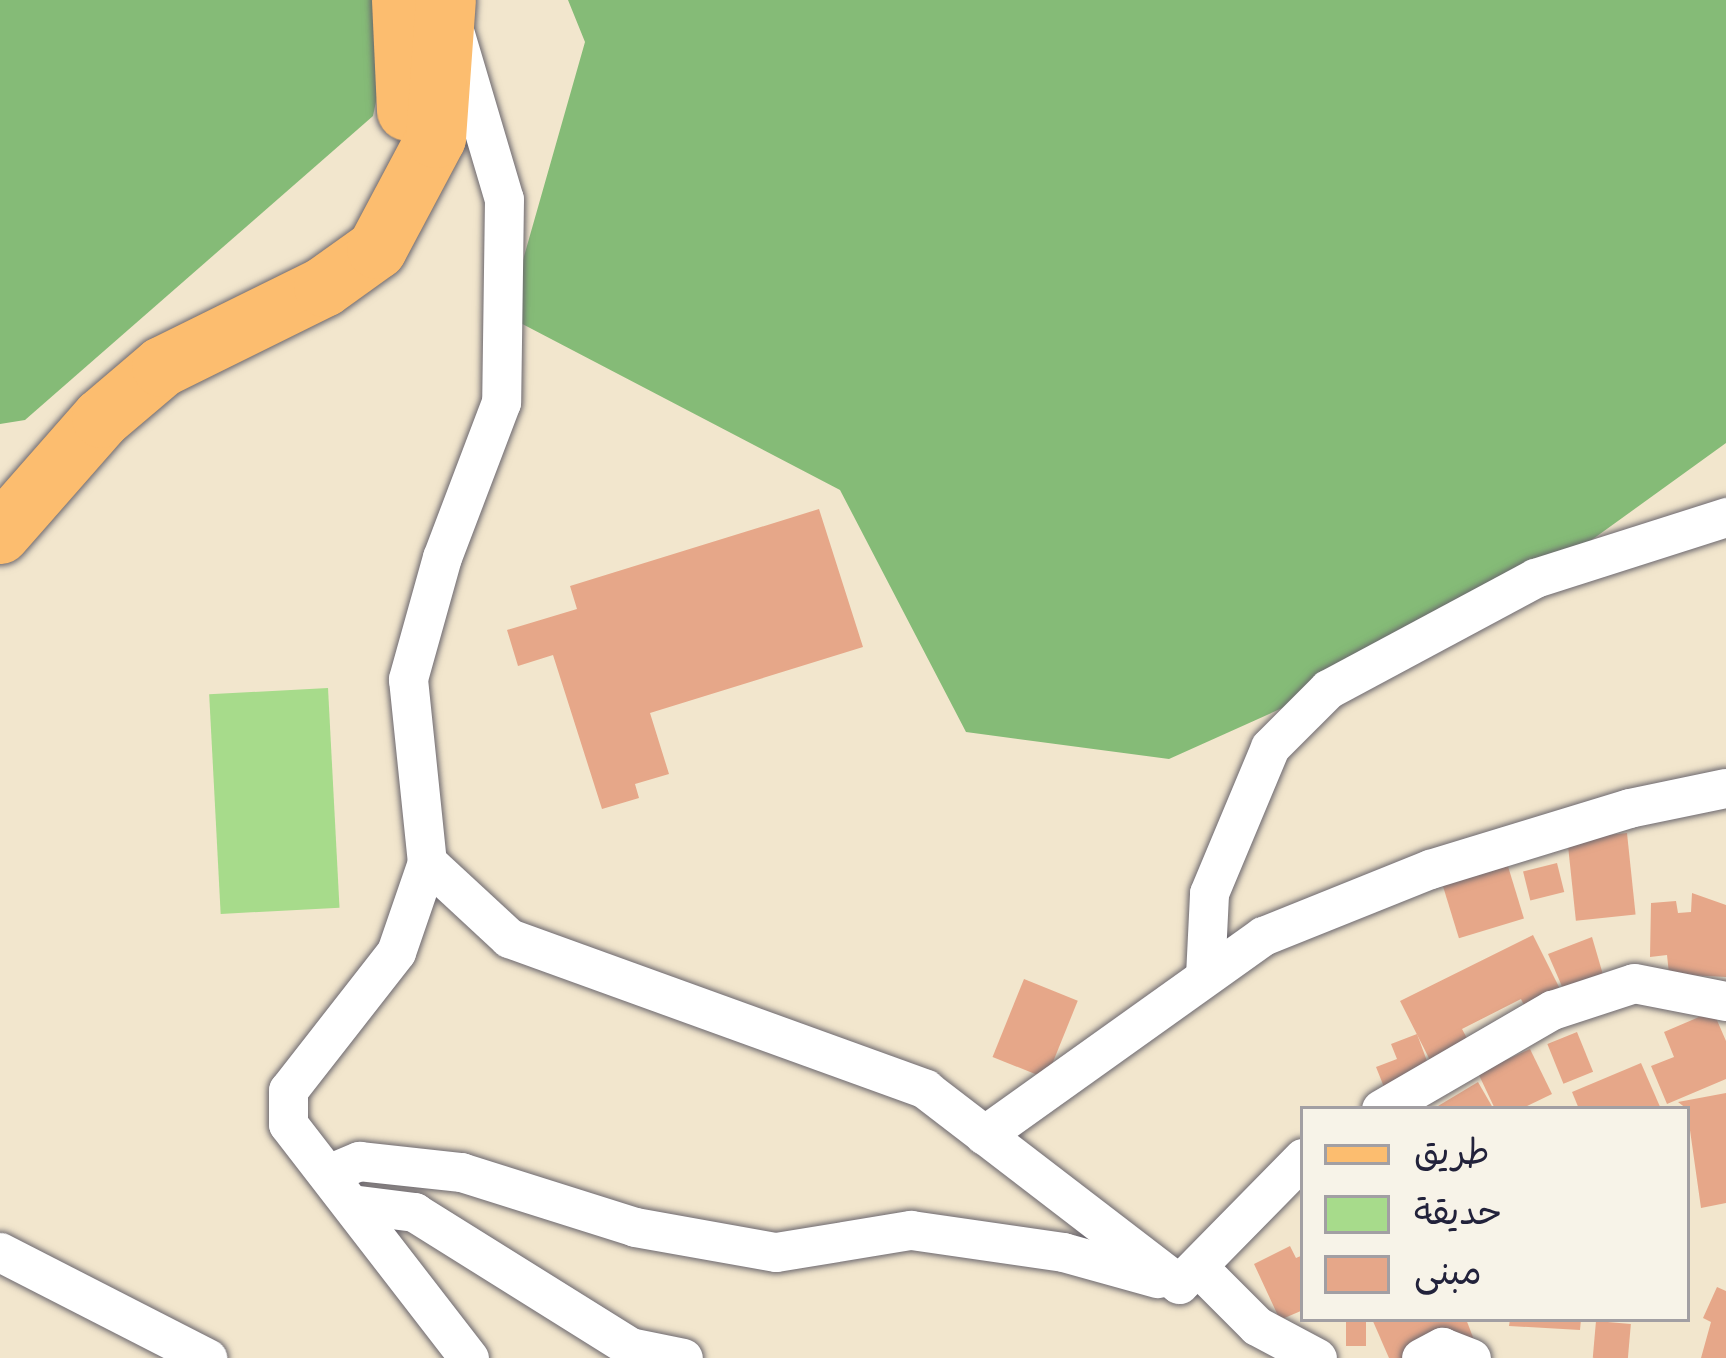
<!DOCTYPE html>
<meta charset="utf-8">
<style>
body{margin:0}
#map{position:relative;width:1726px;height:1358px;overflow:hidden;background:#f2e6cd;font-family:"Balsamiq Sans","Playpen Sans Arabic",sans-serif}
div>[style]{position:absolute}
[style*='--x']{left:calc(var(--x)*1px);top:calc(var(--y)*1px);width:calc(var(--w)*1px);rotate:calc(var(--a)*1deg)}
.green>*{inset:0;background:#a7db8b;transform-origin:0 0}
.forest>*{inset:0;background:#85bb77}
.building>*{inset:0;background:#e6a789;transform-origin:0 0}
.roads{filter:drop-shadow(0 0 3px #6b676e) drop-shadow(0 0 3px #6b676e)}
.minor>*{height:39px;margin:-19.5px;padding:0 19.5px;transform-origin:19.5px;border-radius:19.5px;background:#fff}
.primary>*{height:60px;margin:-30px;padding:0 30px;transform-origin:30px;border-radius:30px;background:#fcbd6f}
span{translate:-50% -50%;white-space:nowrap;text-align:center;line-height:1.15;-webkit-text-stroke:9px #f7f3e8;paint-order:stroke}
.legend{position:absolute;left:1300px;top:1106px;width:390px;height:216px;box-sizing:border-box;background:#f7f3e8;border:3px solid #a29fa3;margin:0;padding:15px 21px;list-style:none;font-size:36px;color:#22223b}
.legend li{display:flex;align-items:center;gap:24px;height:60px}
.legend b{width:60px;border:3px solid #a29fa3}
</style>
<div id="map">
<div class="green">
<i style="left:328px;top:688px;width:220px;height:119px;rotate:87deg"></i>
</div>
<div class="forest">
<i style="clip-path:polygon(0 0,397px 0,373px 116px,25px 420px,0 424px)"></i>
<i style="clip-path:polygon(568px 0,1726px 0,1726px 443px,1485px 617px,1169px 759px,966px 732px,840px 490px,507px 316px,585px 42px)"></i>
</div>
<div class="building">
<i style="clip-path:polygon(819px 509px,863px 647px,650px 713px,669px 774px,635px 784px,639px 798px,602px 809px,553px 655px,518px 666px,507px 630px,577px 609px,570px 586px)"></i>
<i style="left:1627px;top:833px;width:82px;height:60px;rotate:84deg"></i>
<i style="left:1507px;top:863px;width:58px;height:68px;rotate:73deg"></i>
<i style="left:1557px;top:863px;width:30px;height:35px;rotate:76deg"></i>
<i style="clip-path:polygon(1692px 893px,1726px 905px,1726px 977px,1669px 974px,1667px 955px,1650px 957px,1651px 903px,1676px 901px,1678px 913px,1691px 912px)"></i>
<i style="clip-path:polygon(1533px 935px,1564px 997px,1529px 1015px,1521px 999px,1462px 1029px,1475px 1053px,1436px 1072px,1400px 1001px)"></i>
<i style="clip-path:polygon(1592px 937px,1606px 985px,1567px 998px,1548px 954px)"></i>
<i style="left:1024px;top:979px;width:58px;height:84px;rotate:22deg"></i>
<i style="clip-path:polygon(1713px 1011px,1726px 1041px,1726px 1079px,1667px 1104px,1651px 1066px,1674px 1057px,1664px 1032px)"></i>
<i style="left:1577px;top:1032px;width:43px;height:32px;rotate:68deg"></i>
<i style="clip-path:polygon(1417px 1034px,1434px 1080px,1388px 1097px,1376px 1067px,1397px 1059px,1391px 1044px)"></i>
<i style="clip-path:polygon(1530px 1049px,1552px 1094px,1521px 1109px,1495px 1109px,1478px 1073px)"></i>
<i style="clip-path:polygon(1641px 1063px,1661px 1109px,1579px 1109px,1572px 1092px)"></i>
<i style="clip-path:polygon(1478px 1082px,1493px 1108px,1433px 1109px)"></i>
<i style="clip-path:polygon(1726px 1093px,1726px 1203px,1701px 1208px,1687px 1109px,1678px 1102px)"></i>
<i style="clip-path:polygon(1290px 1246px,1296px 1258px,1303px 1255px,1303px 1310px,1280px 1320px,1254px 1264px)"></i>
<i style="clip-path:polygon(1717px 1287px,1726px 1291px,1726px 1358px,1701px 1358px,1711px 1322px,1703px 1318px)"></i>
<i style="left:1346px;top:1319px;width:20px;height:27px"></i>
<i style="clip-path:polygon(1372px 1319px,1466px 1319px,1474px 1340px,1431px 1358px,1389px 1358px)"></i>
<i style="clip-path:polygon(1510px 1319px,1581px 1319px,1580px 1330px,1509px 1326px)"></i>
<i style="left:1596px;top:1321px;width:35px;height:37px;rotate:5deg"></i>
</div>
<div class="roads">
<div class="minor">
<i style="--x:455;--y:34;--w:172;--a:73.5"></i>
<i style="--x:504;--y:199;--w:203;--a:90.8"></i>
<i style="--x:501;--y:402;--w:166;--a:110.8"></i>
<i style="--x:442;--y:557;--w:127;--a:105.6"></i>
<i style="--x:408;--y:679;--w:184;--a:84.1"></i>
<i style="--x:427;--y:862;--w:95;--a:109"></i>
<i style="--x:396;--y:952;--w:175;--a:128"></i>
<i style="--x:288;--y:1090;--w:34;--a:90"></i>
<i style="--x:288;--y:1124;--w:296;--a:52.3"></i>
<i style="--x:427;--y:862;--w:112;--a:42.8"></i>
<i style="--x:509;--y:938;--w:443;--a:19.9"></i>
<i style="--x:925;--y:1089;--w:320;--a:37.5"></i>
<i style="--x:1205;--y:976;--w:83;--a:-87.2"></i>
<i style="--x:1209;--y:893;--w:158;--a:-67.3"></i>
<i style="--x:1270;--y:747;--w:82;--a:-45"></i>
<i style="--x:1328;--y:689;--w:235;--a:-28.2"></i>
<i style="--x:1535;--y:578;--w:201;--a:-17.7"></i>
<i style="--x:1381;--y:1109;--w:198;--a:-30.1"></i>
<i style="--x:1552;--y:1010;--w:86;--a:-18.2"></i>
<i style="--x:1634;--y:983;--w:94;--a:11.1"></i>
<i style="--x:984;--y:1135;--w:343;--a:-35.5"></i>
<i style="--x:1263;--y:936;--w:180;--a:-21.9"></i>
<i style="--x:1430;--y:869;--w:208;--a:-17"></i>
<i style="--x:1629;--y:808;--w:99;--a:-11.7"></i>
<i style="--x:328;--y:1174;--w:34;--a:-23"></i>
<i style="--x:359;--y:1161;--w:103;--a:6.2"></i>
<i style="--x:461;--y:1172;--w:182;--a:17.5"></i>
<i style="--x:635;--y:1227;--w:143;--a:10.1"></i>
<i style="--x:776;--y:1252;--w:137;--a:-9.3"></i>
<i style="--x:911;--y:1230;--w:154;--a:8.2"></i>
<i style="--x:1063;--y:1252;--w:98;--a:15.5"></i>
<i style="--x:351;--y:1204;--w:64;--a:7.2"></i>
<i style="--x:414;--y:1212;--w:255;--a:32"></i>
<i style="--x:630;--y:1347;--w:54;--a:11.7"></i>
<i style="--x:0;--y:1252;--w:233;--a:27.1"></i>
<i style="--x:1199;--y:1268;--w:82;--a:45"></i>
<i style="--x:1257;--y:1326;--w:68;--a:28.1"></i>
<i style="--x:1179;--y:1284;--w:177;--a:-45.5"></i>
<i style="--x:1421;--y:1358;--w:24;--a:-28"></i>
<i style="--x:1442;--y:1347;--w:31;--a:21"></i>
</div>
<div class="primary">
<i style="--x:402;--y:0;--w:111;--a:87.4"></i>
<i style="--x:0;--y:534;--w:154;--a:-48.7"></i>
<i style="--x:102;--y:418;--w:79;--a:-40.4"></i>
<i style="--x:162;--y:367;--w:181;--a:-26.3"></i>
<i style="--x:324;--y:287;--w:65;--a:-35.6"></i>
<i style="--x:377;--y:249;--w:126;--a:-62"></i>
<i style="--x:436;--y:138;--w:138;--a:-85.9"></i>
</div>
</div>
<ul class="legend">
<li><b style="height:15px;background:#fcbd6f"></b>طريق</li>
<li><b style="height:33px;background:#a7db8b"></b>حديقة</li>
<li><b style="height:33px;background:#e6a789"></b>مبنى</li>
</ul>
</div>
